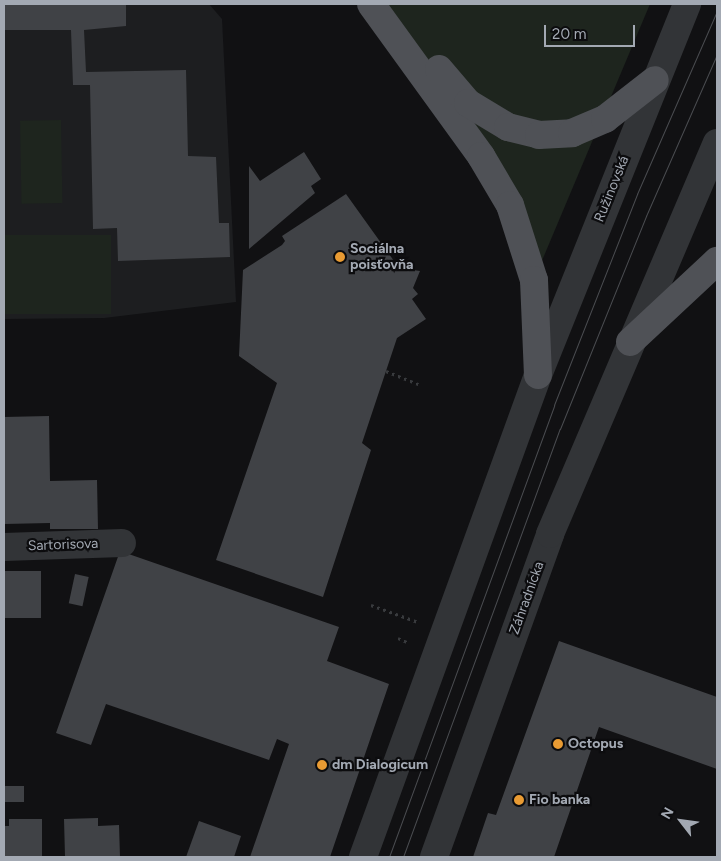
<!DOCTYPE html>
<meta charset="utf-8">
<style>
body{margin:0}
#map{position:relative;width:721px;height:861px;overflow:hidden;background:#111113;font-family:Figtree,sans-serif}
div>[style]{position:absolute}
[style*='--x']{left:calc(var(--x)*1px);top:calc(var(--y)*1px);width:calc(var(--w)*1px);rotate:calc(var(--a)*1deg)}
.built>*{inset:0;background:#1d1e20}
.green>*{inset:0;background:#1e251e;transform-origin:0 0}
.building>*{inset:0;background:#404246;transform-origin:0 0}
.path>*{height:3px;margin-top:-1.5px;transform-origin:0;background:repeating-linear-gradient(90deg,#393b3e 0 2.5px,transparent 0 6.5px)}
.minor>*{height:28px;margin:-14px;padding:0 14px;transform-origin:14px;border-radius:14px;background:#323437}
.major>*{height:28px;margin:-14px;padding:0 14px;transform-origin:14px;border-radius:14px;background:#4f5156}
.tram>*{height:1px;margin:-0.5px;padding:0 0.5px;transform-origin:0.5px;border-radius:0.5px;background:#4a4c50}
.dots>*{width:14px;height:14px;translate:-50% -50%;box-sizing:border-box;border:2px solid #0c0c0e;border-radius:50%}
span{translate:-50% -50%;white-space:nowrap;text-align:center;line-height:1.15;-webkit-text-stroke:4.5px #0c0c0e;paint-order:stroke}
.street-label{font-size:14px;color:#a3a9b3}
.poi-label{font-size:14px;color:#a3a9b3;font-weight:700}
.left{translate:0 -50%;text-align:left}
.frame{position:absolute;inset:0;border:5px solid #a3a9b3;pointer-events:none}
.north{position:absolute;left:656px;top:796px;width:50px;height:50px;-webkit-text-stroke:4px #0c0c0e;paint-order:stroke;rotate:300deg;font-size:14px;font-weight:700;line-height:20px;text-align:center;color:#a3a9b3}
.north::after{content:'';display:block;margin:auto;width:18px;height:22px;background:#a3a9b3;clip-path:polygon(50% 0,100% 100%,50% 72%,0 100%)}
.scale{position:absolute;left:544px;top:25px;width:91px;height:22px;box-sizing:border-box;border:2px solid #a3a9b3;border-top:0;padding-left:6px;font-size:15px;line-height:18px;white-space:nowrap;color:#a3a9b3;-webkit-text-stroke:4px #0c0c0e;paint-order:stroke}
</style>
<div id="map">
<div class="built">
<i style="clip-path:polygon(4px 4px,209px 4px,222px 19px,236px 302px,104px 318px,4px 319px)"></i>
</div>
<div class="green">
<i style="clip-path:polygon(381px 4px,650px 4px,541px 263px)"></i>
<i style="left:61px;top:120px;width:83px;height:41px;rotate:89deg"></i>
<i style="left:4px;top:235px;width:107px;height:79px"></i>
</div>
<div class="building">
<i style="clip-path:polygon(4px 4px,126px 4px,126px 26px,84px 30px,86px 72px,186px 70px,188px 156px,216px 157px,219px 223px,229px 223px,230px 257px,118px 261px,117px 228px,93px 229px,90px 85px,73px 85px,71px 30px,4px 30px)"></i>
<i style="clip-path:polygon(304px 152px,321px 179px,311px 186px,315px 193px,249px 249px,249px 166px,260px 181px)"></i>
<i style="clip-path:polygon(346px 194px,399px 268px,420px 271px,413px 288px,418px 294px,412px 299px,426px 319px,397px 338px,362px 443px,371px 450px,323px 597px,216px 560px,277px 383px,239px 356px,243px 270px,282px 245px,285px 241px,282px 236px)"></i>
<i style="clip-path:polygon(49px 416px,50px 481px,97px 480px,98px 529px,50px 529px,50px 523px,4px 524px,4px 417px)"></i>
<i style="clip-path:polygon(120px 551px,339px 627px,327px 661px,389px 684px,330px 857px,250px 857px,289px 744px,277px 739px,269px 760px,106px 704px,91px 745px,56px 733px)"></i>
<i style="left:4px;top:571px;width:37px;height:47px"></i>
<i style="left:75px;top:574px;width:14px;height:30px;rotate:12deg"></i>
<i style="clip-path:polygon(559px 641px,717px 697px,717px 769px,599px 727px,554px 857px,473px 857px,488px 813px,496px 815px)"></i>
<i style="left:4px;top:786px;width:20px;height:16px"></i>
<i style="clip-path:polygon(98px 818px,98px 826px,119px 825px,120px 857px,65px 857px,64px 819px)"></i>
<i style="clip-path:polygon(9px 819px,42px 819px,42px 857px,4px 857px,4px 826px,9px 826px)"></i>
<i style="clip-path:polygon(199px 821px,241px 836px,234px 857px,186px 857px)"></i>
</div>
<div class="path">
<i style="--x:386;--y:371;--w:35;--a:22"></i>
<i style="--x:371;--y:605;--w:50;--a:19.9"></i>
<i style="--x:398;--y:638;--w:12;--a:24"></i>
</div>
<div class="minor">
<i style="--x:4;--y:547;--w:118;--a:-1.9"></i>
<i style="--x:363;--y:857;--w:513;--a:-70.05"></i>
<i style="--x:538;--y:375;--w:400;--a:-68.1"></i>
<i style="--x:434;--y:857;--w:343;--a:-70.2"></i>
<i style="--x:550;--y:534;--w:425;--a:-66.9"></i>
</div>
<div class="major">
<i style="--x:371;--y:4;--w:188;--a:54.1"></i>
<i style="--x:481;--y:156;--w:57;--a:59.4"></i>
<i style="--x:510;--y:205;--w:79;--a:72.3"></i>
<i style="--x:534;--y:280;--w:95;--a:87.6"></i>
<i style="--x:439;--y:69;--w:45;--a:49.5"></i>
<i style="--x:468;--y:103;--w:47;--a:31"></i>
<i style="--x:508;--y:127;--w:32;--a:14"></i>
<i style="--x:539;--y:135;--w:33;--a:-3"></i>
<i style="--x:572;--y:133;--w:36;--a:-23"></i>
<i style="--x:605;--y:119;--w:63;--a:-38"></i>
<i style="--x:630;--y:342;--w:119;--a:-43"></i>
</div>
<div class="tram">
<i style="--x:389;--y:857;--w:481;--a:-69.9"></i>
<i style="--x:554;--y:405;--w:227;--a:-68.5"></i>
<i style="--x:637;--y:194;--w:200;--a:-66.4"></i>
<i style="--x:403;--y:857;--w:456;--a:-69.9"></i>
<i style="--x:560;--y:429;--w:230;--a:-68"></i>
<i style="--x:646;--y:216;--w:177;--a:-66.3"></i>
</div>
<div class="dots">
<i style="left:340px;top:257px;background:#e99b33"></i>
<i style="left:558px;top:744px;background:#e99b33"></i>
<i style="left:322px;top:765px;background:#e99b33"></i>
<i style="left:519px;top:800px;background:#e99b33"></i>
</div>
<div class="street-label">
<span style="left:612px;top:189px;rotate:-68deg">Ružinovská</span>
<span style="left:63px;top:545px;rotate:-2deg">Sartorisova</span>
<span style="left:527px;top:598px;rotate:-70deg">Záhradnícka</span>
</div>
<div class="poi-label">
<span class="left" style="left:350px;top:257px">Sociálna<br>poisťovňa</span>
<span class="left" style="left:568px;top:744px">Octopus</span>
<span class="left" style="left:332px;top:765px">dm Dialogicum</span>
<span class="left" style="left:529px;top:800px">Fio banka</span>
</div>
<div class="frame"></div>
<div class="north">N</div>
<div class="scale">20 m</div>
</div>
